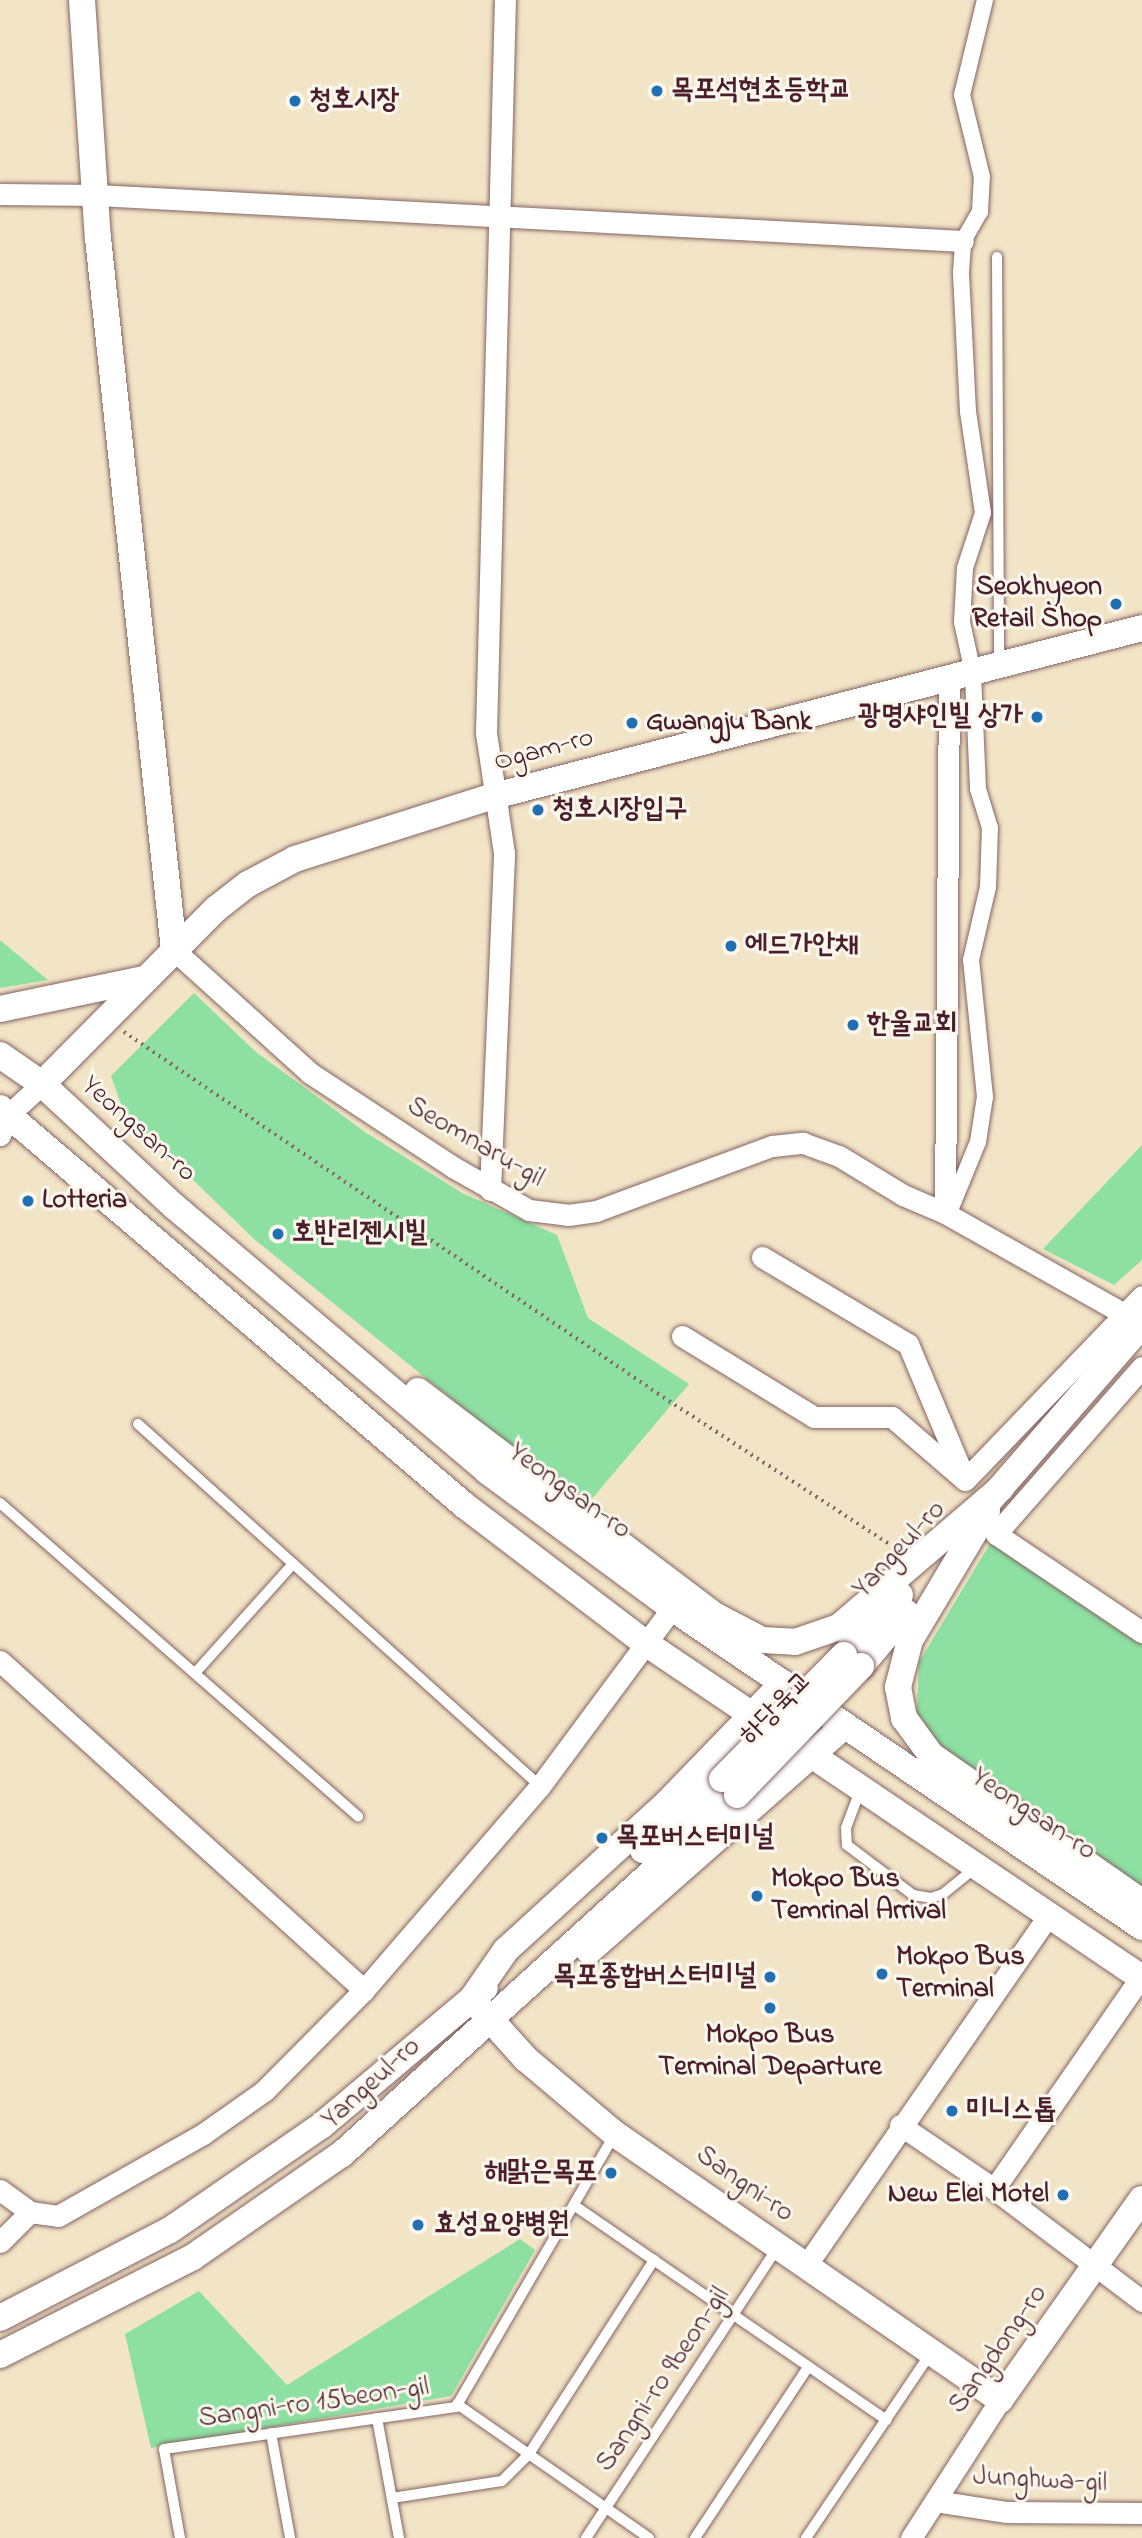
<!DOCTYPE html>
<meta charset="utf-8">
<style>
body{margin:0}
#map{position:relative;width:1142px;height:2538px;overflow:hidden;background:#f2e4c7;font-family:"Indie Flower","Poor Story",sans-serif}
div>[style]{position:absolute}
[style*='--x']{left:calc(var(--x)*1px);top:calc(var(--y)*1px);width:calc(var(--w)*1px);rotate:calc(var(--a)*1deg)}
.green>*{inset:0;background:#8de0a2}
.path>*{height:3.5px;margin-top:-1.75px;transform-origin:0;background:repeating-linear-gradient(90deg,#856462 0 2px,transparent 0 7px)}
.roads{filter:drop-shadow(0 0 2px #856462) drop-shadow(0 0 2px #856462)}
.service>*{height:10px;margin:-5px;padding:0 5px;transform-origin:5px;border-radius:5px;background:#fff}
.pedestrian>*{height:16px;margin:-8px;padding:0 8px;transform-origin:8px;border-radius:8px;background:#fff}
.minor>*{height:21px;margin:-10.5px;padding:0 10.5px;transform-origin:10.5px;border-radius:10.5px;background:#fff}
.tertiary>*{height:26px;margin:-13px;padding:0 13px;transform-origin:13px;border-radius:13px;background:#fff}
.bridges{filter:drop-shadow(0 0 2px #856462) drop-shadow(0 0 2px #856462)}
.tertiary-bridge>*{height:26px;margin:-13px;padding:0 13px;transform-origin:13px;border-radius:13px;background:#fff}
.dots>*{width:19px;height:19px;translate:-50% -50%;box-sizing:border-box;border:4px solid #fbf7ec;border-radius:50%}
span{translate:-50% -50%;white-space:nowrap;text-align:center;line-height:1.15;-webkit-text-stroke:6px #fbf7ec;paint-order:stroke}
.poi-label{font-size:28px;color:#4a1f2b;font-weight:700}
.left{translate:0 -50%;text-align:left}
.right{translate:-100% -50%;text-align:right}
.street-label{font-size:28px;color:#4a1f2b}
</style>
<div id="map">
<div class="green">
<i style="clip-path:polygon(0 940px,48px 980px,0 988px)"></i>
<i style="clip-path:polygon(194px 993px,256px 1052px,365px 1132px,462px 1193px,557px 1235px,588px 1318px,689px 1384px,585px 1507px,254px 1239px,124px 1113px,111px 1076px)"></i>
<i style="clip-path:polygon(1142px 1145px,1142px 1260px,1114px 1285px,1043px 1249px)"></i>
<i style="clip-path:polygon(991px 1542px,1142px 1644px,1142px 1891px,941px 1749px,925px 1731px,917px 1711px,919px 1662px)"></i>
<i style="clip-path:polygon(520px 2239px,535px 2250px,451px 2396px,151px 2448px,125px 2334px,199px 2291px,287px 2385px)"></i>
</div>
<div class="path">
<i style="--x:124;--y:1032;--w:658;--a:34.1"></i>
<i style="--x:669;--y:1401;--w:272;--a:33"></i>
</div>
<div class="roads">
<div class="service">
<i style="--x:997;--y:257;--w:406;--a:89.7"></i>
<i style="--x:138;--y:1424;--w:541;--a:42"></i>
<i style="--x:0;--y:1503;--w:476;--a:41.2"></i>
<i style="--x:196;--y:1672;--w:145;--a:-48.1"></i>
<i style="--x:861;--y:1788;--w:43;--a:110.6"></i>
<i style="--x:846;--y:1828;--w:17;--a:87"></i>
<i style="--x:847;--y:1845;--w:83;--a:37.1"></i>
<i style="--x:913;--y:1895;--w:18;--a:9"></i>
<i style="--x:931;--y:1898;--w:13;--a:-18"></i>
<i style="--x:943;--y:1894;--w:43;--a:-39.3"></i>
<i style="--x:575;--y:2206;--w:378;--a:34.5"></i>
<i style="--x:457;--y:2404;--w:234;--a:34.9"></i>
<i style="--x:377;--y:2418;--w:122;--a:79.6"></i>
<i style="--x:271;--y:2433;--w:107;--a:79.7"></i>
<i style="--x:392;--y:2498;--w:111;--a:-8.8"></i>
<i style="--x:502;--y:2481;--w:38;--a:-45"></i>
<i style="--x:529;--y:2454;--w:231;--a:-57.2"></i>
<i style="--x:180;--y:2538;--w:90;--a:-100.2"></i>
<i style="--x:164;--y:2449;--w:295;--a:-8.2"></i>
<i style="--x:456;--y:2407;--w:316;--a:-59.8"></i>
<i style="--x:586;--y:2538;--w:347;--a:-56.6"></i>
<i style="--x:695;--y:2538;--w:205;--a:-56.5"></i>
<i style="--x:806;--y:2538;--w:223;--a:-56"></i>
</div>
<div class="pedestrian">
<i style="--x:948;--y:1215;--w:79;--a:-67.7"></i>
<i style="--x:978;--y:1142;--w:46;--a:-81.2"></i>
<i style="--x:985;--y:1097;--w:138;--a:-95.8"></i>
<i style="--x:971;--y:960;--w:75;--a:-76.9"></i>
<i style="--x:988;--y:887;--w:59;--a:-88.1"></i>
<i style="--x:990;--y:828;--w:41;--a:-107.1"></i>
<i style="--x:978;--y:789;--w:116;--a:-92.5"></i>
<i style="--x:973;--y:673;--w:52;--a:-102.2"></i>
<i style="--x:962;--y:622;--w:54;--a:-86.8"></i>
<i style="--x:965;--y:568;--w:58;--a:-71.9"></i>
<i style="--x:983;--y:513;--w:102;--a:-98.4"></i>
<i style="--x:968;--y:412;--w:140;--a:-92.9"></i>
<i style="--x:961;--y:272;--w:31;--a:-86"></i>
<i style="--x:963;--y:241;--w:34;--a:-60"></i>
<i style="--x:980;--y:212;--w:35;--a:-87"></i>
<i style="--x:982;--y:177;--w:84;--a:-103.7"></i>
<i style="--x:962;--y:95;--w:98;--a:-76.4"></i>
</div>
<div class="minor">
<i style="--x:0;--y:194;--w:97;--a:0.6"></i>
<i style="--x:97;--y:195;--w:867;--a:3.04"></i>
<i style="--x:174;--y:950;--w:183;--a:42.1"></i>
<i style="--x:310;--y:1073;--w:171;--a:33.3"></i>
<i style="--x:453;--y:1167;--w:87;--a:29.5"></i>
<i style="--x:529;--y:1210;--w:39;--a:7"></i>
<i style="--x:568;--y:1215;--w:28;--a:-8"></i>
<i style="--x:596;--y:1211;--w:188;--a:-20.3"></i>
<i style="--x:772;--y:1146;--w:31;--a:-6"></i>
<i style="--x:803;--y:1143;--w:38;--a:20"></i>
<i style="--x:839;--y:1156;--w:75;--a:31.4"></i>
<i style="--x:903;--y:1195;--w:46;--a:23.2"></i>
<i style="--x:945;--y:1213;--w:226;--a:29.4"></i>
<i style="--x:0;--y:1135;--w:22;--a:-68"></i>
<i style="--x:8;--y:1115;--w:46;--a:-42.4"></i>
<i style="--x:490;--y:1190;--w:337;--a:-87.6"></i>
<i style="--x:504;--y:853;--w:121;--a:-98.5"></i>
<i style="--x:486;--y:733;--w:733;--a:-88.52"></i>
<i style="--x:945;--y:1213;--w:535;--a:-89.57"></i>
<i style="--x:762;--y:1257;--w:170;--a:30.8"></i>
<i style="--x:908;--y:1344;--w:142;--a:67.2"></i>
<i style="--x:682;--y:1336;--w:155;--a:31.5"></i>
<i style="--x:814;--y:1417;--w:78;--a:0"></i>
<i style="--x:892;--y:1417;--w:96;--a:40.8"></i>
<i style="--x:1142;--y:1367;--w:222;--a:131.2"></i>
<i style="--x:996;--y:1534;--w:176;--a:33.9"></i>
<i style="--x:965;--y:1480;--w:255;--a:-46.1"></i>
<i style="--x:0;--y:1661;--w:491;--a:42.1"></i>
<i style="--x:900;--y:2125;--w:114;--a:34.2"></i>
<i style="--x:994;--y:2189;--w:186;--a:37.1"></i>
<i style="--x:994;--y:2189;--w:258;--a:-55.3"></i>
<i style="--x:0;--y:2190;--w:37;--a:36"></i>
<i style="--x:30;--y:2212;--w:28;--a:8"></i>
<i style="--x:58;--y:2216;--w:167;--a:-29.5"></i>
<i style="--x:203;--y:2134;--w:75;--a:-35.2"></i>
<i style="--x:264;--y:2091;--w:142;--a:-45.3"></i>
<i style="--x:364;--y:1990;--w:269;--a:-49.2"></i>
<i style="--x:540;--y:1786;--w:222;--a:-53.4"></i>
<i style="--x:0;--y:2242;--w:42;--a:-45"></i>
<i style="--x:805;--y:2267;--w:428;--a:-55.3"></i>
<i style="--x:935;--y:2501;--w:73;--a:8.7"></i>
<i style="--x:1007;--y:2512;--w:135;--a:0.4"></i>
<i style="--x:911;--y:2538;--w:164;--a:-57.2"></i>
</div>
<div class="tertiary">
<i style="--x:82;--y:0;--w:239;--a:86.2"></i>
<i style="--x:98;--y:238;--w:716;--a:83.91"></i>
<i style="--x:0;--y:1009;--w:147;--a:-11.8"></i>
<i style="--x:0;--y:1055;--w:51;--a:34.6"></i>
<i style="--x:42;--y:1084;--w:181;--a:42.8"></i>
<i style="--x:175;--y:1207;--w:409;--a:40.2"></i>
<i style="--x:487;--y:1471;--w:230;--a:36.5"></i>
<i style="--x:672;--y:1608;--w:568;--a:34.17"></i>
<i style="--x:42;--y:1084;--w:248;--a:-45.2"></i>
<i style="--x:217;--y:908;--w:39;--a:-38"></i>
<i style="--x:248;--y:884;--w:53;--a:-28"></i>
<i style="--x:295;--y:859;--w:209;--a:-17.6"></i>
<i style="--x:494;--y:796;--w:669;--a:-14.53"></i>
<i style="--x:0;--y:1108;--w:611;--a:40.55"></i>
<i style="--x:464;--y:1505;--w:226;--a:37.3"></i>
<i style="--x:644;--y:1642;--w:601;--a:34.01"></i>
<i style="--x:418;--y:1391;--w:373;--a:37.1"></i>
<i style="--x:716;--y:1616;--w:52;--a:27.6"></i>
<i style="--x:762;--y:1640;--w:33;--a:3"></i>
<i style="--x:795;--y:1642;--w:46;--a:-18.8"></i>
<i style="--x:839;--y:1627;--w:213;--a:-40.6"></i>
<i style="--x:989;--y:1501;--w:233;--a:-49"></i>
<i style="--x:987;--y:1511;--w:150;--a:120.8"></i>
<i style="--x:910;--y:1640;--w:49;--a:104.3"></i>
<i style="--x:898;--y:1687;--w:32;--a:79"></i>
<i style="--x:904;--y:1718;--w:46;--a:53.9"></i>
<i style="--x:931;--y:1755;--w:257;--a:34.9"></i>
<i style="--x:844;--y:1655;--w:82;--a:-47"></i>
<i style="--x:861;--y:1666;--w:70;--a:-50.2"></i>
<i style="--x:783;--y:1683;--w:167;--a:134"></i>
<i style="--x:667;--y:1803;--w:218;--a:137.6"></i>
<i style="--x:506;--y:1950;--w:60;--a:124.8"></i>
<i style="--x:472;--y:1999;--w:81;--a:48"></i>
<i style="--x:526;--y:2059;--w:116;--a:40.1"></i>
<i style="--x:615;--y:2134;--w:468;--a:34.6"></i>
<i style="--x:1000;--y:2400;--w:246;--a:-54.8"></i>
<i style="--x:643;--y:1850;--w:106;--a:-41.9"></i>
<i style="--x:589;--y:1951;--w:341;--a:-41.4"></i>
<i style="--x:0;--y:2318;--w:191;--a:-27.4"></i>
<i style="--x:170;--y:2230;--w:183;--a:-34.6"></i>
<i style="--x:321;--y:2126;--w:214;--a:-40.1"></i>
<i style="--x:0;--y:2355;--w:216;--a:-26.9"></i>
<i style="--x:193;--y:2257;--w:181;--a:-34.7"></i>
<i style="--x:342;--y:2154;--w:534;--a:-42.27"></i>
</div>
</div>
<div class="bridges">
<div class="tertiary-bridge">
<i style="--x:722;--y:1779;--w:174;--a:-45.5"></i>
<i style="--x:737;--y:1795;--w:179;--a:-46.1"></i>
</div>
</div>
<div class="dots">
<i style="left:657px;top:91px;background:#1f6fb2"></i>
<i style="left:295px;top:101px;background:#1f6fb2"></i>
<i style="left:1116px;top:604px;background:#1f6fb2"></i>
<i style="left:1037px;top:717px;background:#1f6fb2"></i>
<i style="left:632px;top:723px;background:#1f6fb2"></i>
<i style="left:538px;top:810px;background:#1f6fb2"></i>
<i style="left:731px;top:946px;background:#1f6fb2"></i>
<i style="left:853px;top:1025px;background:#1f6fb2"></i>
<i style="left:28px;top:1201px;background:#1f6fb2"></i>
<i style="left:278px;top:1234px;background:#1f6fb2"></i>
<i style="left:602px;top:1838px;background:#1f6fb2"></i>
<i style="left:757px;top:1896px;background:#1f6fb2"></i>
<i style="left:882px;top:1974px;background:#1f6fb2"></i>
<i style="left:770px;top:1977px;background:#1f6fb2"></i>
<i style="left:770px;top:2008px;background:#1f6fb2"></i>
<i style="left:952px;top:2111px;background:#1f6fb2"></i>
<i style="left:611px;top:2173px;background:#1f6fb2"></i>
<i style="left:1063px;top:2195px;background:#1f6fb2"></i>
<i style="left:418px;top:2225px;background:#1f6fb2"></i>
</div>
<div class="poi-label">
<span class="left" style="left:671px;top:91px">목포석현초등학교</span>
<span class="left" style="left:309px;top:101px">청호시장</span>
<span class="right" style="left:1102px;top:604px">Seokhyeon<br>Retail Shop</span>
<span class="right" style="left:1023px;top:717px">광명샤인빌 상가</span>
<span class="left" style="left:646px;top:723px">Gwangju Bank</span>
<span class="left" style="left:552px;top:810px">청호시장입구</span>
<span class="left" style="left:745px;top:946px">에드가안채</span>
<span class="left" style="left:867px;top:1025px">한울교회</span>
<span class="left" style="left:42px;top:1201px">Lotteria</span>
<span class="left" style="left:292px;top:1234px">호반리젠시빌</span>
<span class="left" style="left:616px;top:1838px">목포버스터미널</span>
<span class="left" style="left:771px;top:1896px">Mokpo Bus<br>Temrinal Arrival</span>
<span class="left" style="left:896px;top:1974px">Mokpo Bus<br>Terminal</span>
<span class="right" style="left:756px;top:1977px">목포종합버스터미널</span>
<span style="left:770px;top:2052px">Mokpo Bus<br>Terminal Departure</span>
<span class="left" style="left:966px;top:2111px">미니스톱</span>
<span class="right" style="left:597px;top:2173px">해맑은목포</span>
<span class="right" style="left:1049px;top:2195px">New Elei Motel</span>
<span class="left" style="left:434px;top:2225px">효성요양병원</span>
</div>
<div class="street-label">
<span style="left:544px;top:751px;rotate:-15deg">Ogam-ro</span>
<span style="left:138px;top:1130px;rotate:42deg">Yeongsan-ro</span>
<span style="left:475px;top:1143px;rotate:30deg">Seomnaru-gil</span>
<span style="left:569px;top:1492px;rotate:36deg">Yeongsan-ro</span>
<span style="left:900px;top:1550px;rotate:-47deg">Yangeul-ro</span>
<span style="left:777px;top:1709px;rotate:-46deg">하당육교</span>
<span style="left:1033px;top:1815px;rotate:34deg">Yeongsan-ro</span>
<span style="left:372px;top:2084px;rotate:-42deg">Yangeul-ro</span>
<span style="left:744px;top:2185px;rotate:35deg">Sangni-ro</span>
<span style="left:999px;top:2350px;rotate:-55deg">Sangdong-ro</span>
<span style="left:664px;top:2380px;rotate:-56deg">Sangni-ro 9beon-gil</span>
<span style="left:314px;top:2404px;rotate:-8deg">Sangni-ro 15beon-gil</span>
<span style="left:1040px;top:2481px;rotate:3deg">Junghwa-gil</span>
</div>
</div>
